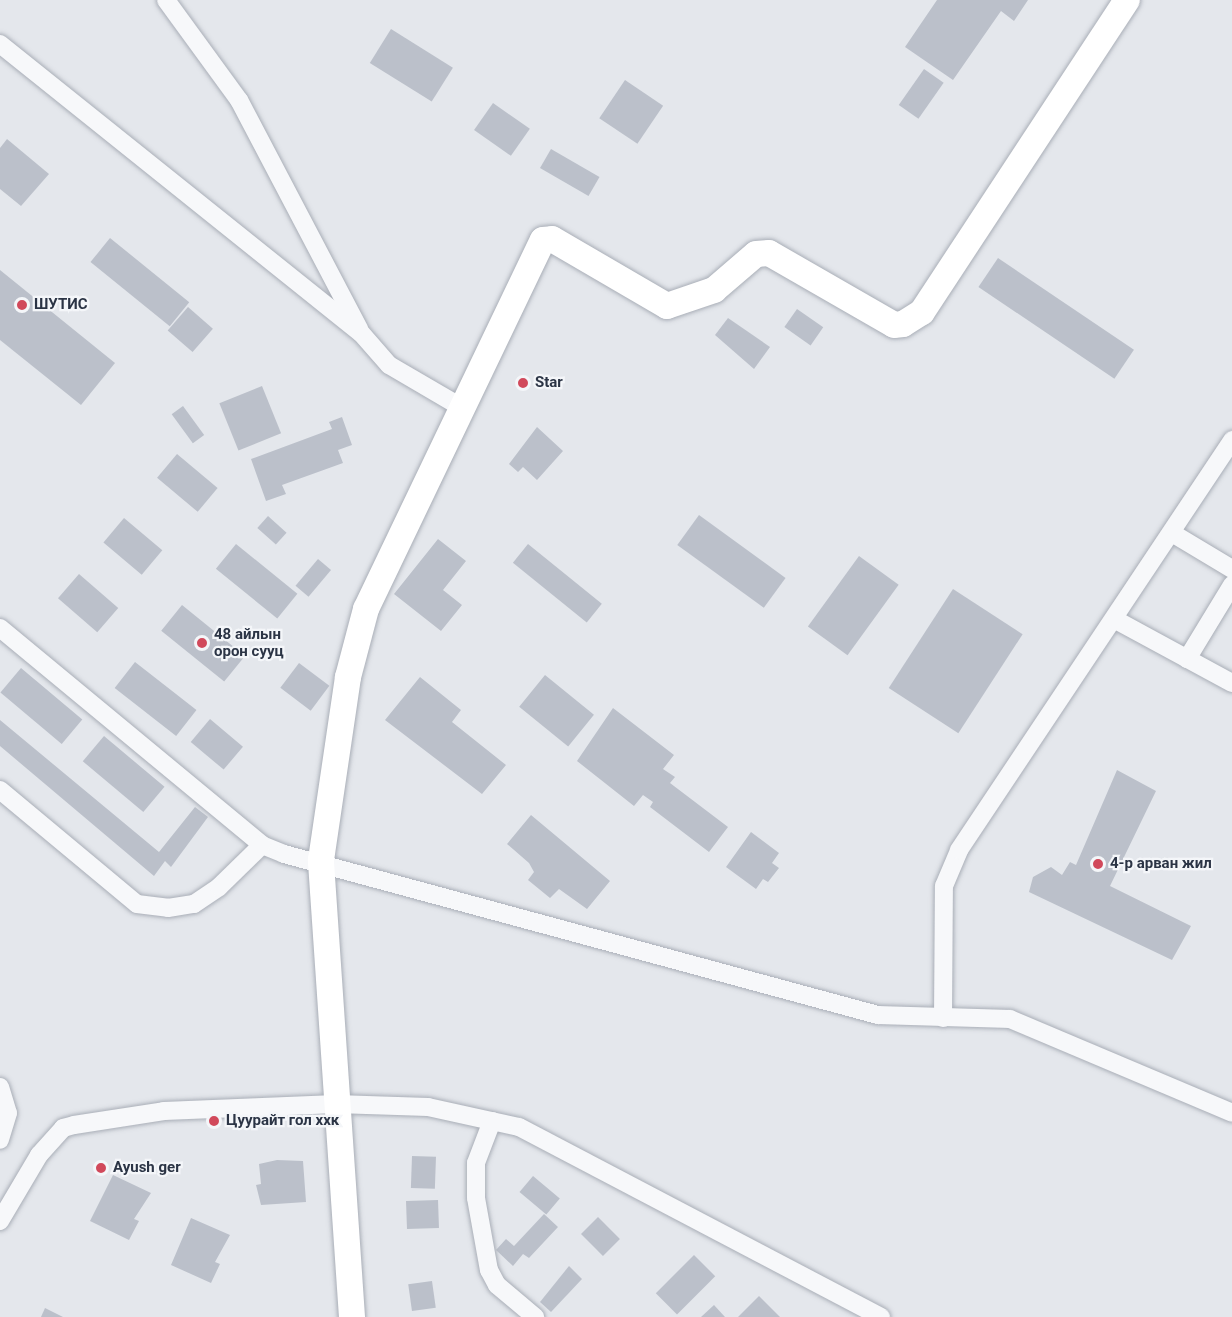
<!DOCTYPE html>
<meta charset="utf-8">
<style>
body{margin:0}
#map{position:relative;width:1232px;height:1317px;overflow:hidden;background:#e4e7ec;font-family:Roboto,sans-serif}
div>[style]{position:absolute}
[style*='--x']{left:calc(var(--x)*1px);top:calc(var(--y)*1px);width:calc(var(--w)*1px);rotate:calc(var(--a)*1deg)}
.building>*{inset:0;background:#bbc0ca;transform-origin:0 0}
.roads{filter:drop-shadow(0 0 2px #a9aeb7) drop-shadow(0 0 2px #a9aeb7)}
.street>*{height:18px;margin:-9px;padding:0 9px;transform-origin:9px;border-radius:9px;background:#f7f8fa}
.secondary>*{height:26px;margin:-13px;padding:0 13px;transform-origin:13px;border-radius:13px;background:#fff}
.dots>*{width:16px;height:16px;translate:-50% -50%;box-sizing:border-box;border:3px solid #f4f6f9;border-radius:50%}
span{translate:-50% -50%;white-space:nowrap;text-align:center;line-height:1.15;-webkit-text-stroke:4.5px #f4f6f9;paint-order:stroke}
.poi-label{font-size:15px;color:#2b3445;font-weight:700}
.left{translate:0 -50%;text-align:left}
</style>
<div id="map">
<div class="building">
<i style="clip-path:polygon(937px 0,1028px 0,1014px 21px,1001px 11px,953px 80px,905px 47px)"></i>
<i style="left:391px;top:29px;width:73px;height:40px;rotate:32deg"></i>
<i style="left:924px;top:69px;width:24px;height:44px;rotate:35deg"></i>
<i style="left:625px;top:80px;width:46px;height:46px;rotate:34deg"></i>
<i style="left:493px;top:103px;width:45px;height:33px;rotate:35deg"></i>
<i style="clip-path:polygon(7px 139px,49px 174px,21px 206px,0 189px,0 148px)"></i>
<i style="left:551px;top:149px;width:56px;height:22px;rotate:30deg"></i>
<i style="left:110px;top:238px;width:102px;height:31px;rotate:39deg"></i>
<i style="left:998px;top:258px;width:164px;height:35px;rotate:34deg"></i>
<i style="clip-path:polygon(0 270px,115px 363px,81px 405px,0 340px)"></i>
<i style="left:188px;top:307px;width:33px;height:31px;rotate:41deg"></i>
<i style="left:797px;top:309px;width:32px;height:22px;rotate:35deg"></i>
<i style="clip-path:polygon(728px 318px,770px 347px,754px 369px,715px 335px)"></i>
<i style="left:262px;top:386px;width:51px;height:46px;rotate:68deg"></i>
<i style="left:183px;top:406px;width:36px;height:14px;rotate:54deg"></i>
<i style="clip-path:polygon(342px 417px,352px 445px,338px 450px,343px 463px,282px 485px,286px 494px,266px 501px,251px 459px,332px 429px,329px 422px)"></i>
<i style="clip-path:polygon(537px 427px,563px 451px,537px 480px,523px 467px,518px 472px,509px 464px)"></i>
<i style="left:177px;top:454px;width:53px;height:31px;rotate:40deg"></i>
<i style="left:699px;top:515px;width:107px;height:37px;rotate:36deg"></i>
<i style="left:268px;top:516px;width:25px;height:16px;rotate:42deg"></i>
<i style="left:124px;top:518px;width:50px;height:32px;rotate:40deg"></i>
<i style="clip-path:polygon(438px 539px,466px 561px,443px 590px,462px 605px,441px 631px,394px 594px)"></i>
<i style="left:236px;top:544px;width:79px;height:32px;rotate:39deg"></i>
<i style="left:528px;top:544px;width:95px;height:24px;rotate:39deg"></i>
<i style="left:859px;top:556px;width:49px;height:87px;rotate:36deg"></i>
<i style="left:318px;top:559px;width:17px;height:35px;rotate:40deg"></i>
<i style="left:79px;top:574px;width:52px;height:32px;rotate:41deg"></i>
<i style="left:953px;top:589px;width:83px;height:118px;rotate:33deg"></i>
<i style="left:182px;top:605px;width:81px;height:33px;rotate:39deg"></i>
<i style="left:135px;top:662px;width:78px;height:33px;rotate:38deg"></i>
<i style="left:299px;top:663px;width:38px;height:31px;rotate:37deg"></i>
<i style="left:21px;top:668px;width:80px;height:32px;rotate:40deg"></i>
<i style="left:545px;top:675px;width:63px;height:41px;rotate:39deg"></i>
<i style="clip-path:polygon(420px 677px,461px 710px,452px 722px,506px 765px,482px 794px,385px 720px)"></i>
<i style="clip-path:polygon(613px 708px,674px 755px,663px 769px,675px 777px,670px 783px,728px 827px,709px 852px,650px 807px,653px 802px,643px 795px,634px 806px,577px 761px)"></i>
<i style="left:210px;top:719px;width:43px;height:30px;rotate:40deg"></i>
<i style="clip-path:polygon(0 720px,159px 852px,195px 807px,208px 817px,171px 867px,165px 861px,154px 876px,0 746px)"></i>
<i style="left:104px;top:736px;width:79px;height:33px;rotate:40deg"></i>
<i style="clip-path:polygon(1117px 770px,1156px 791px,1110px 886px,1191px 926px,1172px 960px,1029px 892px,1033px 877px,1051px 867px,1062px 875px,1070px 862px,1076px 865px)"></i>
<i style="clip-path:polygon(531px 815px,610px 881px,587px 909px,559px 889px,550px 898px,528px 880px,534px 872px,529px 863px,507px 844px)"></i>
<i style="clip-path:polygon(751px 832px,779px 853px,772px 863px,779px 868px,768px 882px,763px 879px,756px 889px,726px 867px)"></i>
<i style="left:412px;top:1156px;width:24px;height:32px;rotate:2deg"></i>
<i style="clip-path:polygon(277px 1160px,303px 1161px,306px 1202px,261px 1205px,256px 1185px,261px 1184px,259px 1164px)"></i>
<i style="clip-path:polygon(113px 1175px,151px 1193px,134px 1219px,139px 1221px,129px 1240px,90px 1221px)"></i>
<i style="left:533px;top:1176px;width:35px;height:21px;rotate:40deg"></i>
<i style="left:438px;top:1200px;width:28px;height:32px;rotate:88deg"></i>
<i style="clip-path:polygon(544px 1214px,558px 1227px,529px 1258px,523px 1254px,513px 1266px,496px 1250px,506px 1239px,514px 1246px)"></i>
<i style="left:598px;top:1217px;width:31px;height:24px;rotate:45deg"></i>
<i style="clip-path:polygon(191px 1218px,230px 1235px,215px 1262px,220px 1264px,211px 1283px,171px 1265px)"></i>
<i style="left:694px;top:1255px;width:30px;height:54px;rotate:45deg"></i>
<i style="clip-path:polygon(569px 1266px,582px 1279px,551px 1312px,540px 1302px)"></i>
<i style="left:432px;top:1281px;width:27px;height:24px;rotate:82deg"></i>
<i style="clip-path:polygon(759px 1296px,780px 1317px,738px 1317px)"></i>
<i style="clip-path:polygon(714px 1305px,725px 1317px,701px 1317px)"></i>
<i style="clip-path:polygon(45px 1308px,63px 1317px,41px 1317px)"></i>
</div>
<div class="roads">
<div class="street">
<i style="--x:166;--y:0;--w:124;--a:53.9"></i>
<i style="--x:239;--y:100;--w:259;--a:62.3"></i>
<i style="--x:0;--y:44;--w:462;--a:38.7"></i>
<i style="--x:361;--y:333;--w:43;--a:48.8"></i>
<i style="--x:389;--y:365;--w:83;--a:30.3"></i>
<i style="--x:1172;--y:533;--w:70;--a:31"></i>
<i style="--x:1114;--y:619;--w:134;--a:28.5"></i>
<i style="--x:0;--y:628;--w:340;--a:39.6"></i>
<i style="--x:262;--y:845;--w:24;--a:22"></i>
<i style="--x:284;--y:854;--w:615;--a:15.17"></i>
<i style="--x:878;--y:1015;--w:132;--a:1.7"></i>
<i style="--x:1010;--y:1019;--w:241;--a:22.9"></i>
<i style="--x:1187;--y:659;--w:87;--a:-58.7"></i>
<i style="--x:0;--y:790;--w:178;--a:39.8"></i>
<i style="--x:137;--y:904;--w:31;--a:7"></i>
<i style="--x:168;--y:908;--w:26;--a:-9"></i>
<i style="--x:194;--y:904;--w:30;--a:-34"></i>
<i style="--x:219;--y:887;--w:60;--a:-44.3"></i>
<i style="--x:943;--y:1018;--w:132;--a:-89.6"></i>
<i style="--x:944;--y:886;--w:39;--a:-67"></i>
<i style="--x:959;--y:850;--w:493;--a:-56.3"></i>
<i style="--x:0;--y:1087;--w:27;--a:73"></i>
<i style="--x:8;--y:1113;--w:28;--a:107"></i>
<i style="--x:492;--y:1121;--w:45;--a:110.9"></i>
<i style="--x:476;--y:1163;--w:35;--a:90"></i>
<i style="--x:476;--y:1198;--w:73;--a:79.8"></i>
<i style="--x:489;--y:1270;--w:17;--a:62"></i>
<i style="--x:497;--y:1285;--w:50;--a:40.1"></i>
<i style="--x:0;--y:1221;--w:77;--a:-59.4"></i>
<i style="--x:39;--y:1155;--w:36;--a:-48"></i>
<i style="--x:63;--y:1128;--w:11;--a:-15"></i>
<i style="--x:74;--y:1125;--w:91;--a:-8.8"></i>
<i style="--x:164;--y:1111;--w:172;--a:-2.3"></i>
<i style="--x:336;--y:1104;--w:92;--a:1.9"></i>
<i style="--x:428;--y:1107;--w:93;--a:12.4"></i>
<i style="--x:519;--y:1127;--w:409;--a:27.7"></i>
</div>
<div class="secondary">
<i style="--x:352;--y:1317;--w:458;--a:-93.9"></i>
<i style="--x:321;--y:860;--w:185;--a:-81.6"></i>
<i style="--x:348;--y:677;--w:70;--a:-75.2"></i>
<i style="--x:366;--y:609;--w:409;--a:-64.4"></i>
<i style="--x:543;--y:240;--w:9;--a:-6"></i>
<i style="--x:552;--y:239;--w:133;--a:30.2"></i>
<i style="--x:667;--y:306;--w:50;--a:-18.8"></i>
<i style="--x:714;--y:290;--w:55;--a:-40.6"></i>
<i style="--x:756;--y:254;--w:13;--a:-4"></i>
<i style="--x:769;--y:253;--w:144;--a:29.9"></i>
<i style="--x:894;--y:325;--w:9;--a:-6"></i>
<i style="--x:903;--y:324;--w:22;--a:-32"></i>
<i style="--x:922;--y:312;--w:373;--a:-56.7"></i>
</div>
</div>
<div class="dots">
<i style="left:22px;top:305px;background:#d1495b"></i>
<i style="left:523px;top:383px;background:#d1495b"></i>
<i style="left:202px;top:643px;background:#d1495b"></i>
<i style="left:1098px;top:864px;background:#d1495b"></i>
<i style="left:214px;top:1121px;background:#d1495b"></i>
<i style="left:101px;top:1168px;background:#d1495b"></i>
</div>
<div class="poi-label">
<span class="left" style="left:34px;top:305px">ШУТИС</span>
<span class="left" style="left:535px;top:383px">Star</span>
<span class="left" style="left:214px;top:643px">48 айлын<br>орон сууц</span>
<span class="left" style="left:1110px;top:864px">4-р арван жил</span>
<span class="left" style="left:226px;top:1121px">Цуурайт гол ххк</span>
<span class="left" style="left:113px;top:1168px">Ayush ger</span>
</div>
</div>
